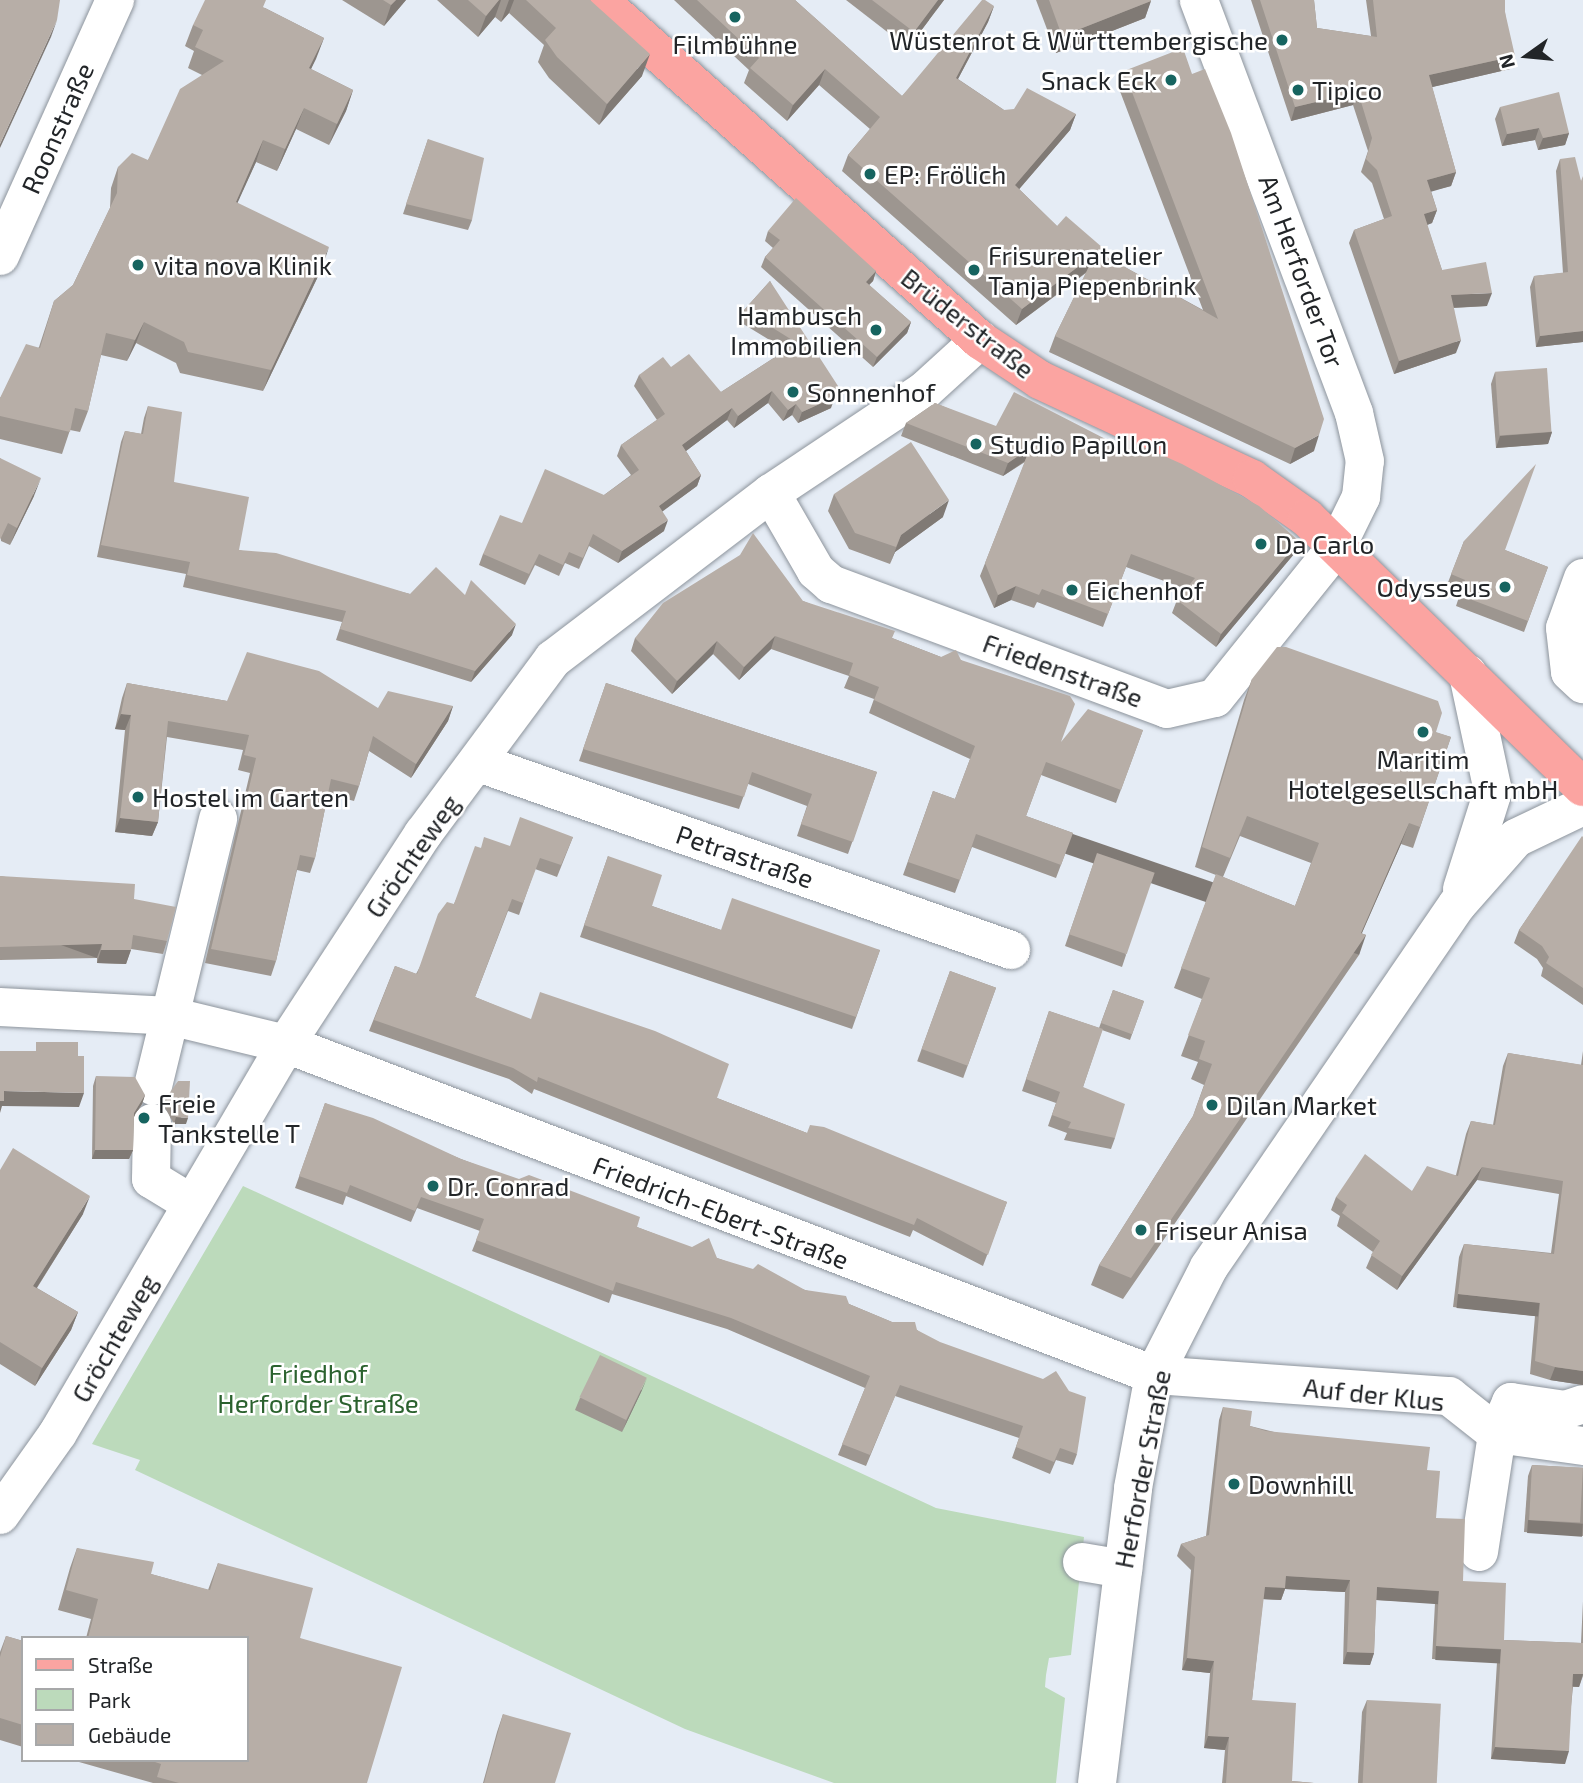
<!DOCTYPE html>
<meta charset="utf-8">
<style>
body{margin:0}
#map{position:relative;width:1583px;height:1783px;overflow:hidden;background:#e5ecf5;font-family:"Exo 2",sans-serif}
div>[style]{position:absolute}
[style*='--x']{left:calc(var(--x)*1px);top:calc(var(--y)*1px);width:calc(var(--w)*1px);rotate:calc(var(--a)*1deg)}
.green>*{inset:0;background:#bcdabb}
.roads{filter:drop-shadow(0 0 2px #8d949c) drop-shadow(0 0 2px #8d949c)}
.minor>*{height:38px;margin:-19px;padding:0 19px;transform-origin:19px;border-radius:19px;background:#fff}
.major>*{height:38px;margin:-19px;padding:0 19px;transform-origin:19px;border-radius:19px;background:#fba4a1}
.wall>*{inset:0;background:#9d9690;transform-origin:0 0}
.shaded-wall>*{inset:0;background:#807a75;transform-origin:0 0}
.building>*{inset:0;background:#b7aea7;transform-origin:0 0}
.dots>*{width:19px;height:19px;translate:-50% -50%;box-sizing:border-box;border:4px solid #fff;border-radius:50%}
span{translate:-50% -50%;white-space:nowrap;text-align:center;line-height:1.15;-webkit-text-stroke:5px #fff;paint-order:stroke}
.poi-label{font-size:26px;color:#222528}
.right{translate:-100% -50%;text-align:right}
.left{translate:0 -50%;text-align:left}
.street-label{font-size:26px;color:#222528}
.park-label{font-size:26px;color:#2b622e}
.legend{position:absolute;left:21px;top:1636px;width:228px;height:126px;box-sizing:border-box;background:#fff;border:2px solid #a7a8a9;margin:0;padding:9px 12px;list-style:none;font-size:21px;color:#222528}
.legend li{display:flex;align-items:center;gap:14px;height:35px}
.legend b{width:35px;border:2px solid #a7a8a9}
.north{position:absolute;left:1492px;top:21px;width:70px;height:70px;-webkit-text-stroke:5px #fff;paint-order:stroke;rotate:255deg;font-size:19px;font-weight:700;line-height:28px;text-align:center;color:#222528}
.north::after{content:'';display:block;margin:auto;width:24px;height:32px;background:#222528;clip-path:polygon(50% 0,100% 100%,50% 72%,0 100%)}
</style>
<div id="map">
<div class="green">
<i style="clip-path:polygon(243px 1186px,936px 1508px,1084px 1537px,1071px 1655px,1049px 1658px,1046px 1675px,1045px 1687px,1065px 1698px,1056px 1783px,834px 1783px,685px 1729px,135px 1470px,140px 1460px,92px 1444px)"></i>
</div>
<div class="roads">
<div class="minor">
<i style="--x:0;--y:256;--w:281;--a:-65.8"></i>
<i style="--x:771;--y:493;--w:90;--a:60"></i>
<i style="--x:816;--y:571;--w:20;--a:41"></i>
<i style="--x:831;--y:584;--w:358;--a:20.4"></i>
<i style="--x:1167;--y:709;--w:49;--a:-12.9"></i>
<i style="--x:1215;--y:698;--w:195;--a:-51.2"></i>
<i style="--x:1337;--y:546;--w:55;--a:-63.9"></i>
<i style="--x:1361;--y:497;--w:36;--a:-84"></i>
<i style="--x:1365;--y:461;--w:49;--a:-102.9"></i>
<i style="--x:1354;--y:413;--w:441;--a:-110.6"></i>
<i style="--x:1583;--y:578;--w:53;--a:109.8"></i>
<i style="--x:1565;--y:628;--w:44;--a:83.5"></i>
<i style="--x:1570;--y:672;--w:18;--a:43"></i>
<i style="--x:479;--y:763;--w:564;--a:19.37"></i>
<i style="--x:1462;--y:889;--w:103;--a:-72.4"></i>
<i style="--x:1493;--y:791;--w:120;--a:-102.1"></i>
<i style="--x:0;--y:1007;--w:170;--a:3"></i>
<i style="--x:170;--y:1016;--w:119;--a:13.6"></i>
<i style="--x:286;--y:1044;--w:929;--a:20.87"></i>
<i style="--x:1154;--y:1375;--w:296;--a:4.1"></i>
<i style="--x:1449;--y:1396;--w:61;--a:38.4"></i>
<i style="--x:1497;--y:1434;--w:87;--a:7.9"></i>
<i style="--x:153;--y:1086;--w:275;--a:-76.3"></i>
<i style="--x:152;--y:1123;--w:56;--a:91"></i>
<i style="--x:151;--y:1179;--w:48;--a:31.4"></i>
<i style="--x:0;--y:1515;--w:100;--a:-54.7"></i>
<i style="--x:58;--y:1433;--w:451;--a:-59.6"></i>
<i style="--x:286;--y:1044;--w:251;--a:-56.9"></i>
<i style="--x:423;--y:834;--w:218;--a:-53.4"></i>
<i style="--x:553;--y:659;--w:274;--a:-37.3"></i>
<i style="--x:771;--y:493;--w:184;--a:-33.7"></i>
<i style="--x:924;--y:391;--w:76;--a:-42.3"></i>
<i style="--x:1479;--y:1552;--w:119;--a:-81.3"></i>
<i style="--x:1497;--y:1434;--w:35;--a:-66"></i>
<i style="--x:1511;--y:1402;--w:55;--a:8.4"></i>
<i style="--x:1565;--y:1410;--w:19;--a:-18"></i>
<i style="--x:1082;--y:1562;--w:42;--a:9.7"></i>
<i style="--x:1097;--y:1783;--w:297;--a:-83"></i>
<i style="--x:1133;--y:1488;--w:115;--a:-79.5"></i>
<i style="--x:1154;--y:1375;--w:121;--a:-63"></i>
<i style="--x:1209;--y:1267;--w:439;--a:-55.6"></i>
<i style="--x:1457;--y:905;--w:89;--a:-48.6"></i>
<i style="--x:1516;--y:838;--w:74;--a:-25.5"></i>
</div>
<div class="major">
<i style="--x:599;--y:0;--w:511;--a:41.75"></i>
<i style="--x:980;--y:340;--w:72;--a:33.7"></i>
<i style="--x:1040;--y:380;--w:234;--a:25"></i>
<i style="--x:1252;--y:479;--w:67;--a:35.3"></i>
<i style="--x:1307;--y:518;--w:385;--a:44.3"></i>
</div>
</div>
<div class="wall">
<i style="clip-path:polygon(342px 0,406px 0,384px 26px)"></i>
<i style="clip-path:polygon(437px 0,590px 0,642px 76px,599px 125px,549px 78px,538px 62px,544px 45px,509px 13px,501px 22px,495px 17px,478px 37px)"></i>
<i style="clip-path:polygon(674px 0,795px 0,902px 96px,994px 6px,988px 22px,958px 79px,1004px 110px,1076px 114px,1070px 130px,1019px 189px,1057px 226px,1103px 248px,1101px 254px,1203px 310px,1118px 86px,1124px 71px,1314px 451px,1290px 464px,1049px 352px,1055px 336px,1086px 273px,1016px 325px,842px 171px,848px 155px,870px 129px,819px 85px,787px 121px,744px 83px,749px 70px)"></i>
<i style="clip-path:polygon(846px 0,944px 0,908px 48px)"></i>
<i style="clip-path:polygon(1036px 0,1151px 0,1145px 18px,1056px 53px)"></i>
<i style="clip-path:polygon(1251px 0,1314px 0,1317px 28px,1371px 36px,1366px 0,1505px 0,1505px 12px,1510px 69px,1432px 87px,1456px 172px,1451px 186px,1431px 191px,1437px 210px,1432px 223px,1427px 225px,1442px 270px,1487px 306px,1454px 308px,1456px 353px,1394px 374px,1349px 243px,1354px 230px,1384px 219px,1372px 183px,1361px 172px,1368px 151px,1353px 105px,1291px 121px)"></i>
<i style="clip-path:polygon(265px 8px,324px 38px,311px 69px,353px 90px,346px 111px,329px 145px,296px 129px,277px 171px,256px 162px,237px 203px,322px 268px,263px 391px,180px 373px,176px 363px,136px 343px,127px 361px,101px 355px,88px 411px,80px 432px,70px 430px,62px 454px,0 439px,0 398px,39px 347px,54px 301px,73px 285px,110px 208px,111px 188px,118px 167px,148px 160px,202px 75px,188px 68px,194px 51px,185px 46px,193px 25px)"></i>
<i style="clip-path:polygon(1500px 107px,1569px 133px,1565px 145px,1538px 150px,1535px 140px,1502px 146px,1495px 119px)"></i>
<i style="clip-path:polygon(428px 139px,472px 220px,468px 230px,403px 214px)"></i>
<i style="clip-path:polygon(1560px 159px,1581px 181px,1583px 342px,1536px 347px,1530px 287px,1534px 276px,1563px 273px,1556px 171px)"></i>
<i style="clip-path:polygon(768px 231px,876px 271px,873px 281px,869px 285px,911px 322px,907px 333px,873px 367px,761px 267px,765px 257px,773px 248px,765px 241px)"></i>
<i style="clip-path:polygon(770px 281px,831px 408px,798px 423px,792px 415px,783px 421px,768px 403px,734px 428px,727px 420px,686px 451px,701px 475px,697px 486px,662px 511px,664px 531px,618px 563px,589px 546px,579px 569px,565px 563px,559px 576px,535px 565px,525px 585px,479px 565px,483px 554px,522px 523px,604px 495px,631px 475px,617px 456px,621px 445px,657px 420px,634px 386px,639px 375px,671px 367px,721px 392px,786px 350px,740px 322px,744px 310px)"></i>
<i style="clip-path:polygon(1495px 372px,1552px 432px,1548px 444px,1496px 448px,1491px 384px)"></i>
<i style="clip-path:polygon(935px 403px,1294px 554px,1216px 647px,1172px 613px,1177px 600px,1186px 589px,1126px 567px,1103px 627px,1037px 602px,1034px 608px,1011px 600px,994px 608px,980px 576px,1025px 462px,1003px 476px,901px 436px,906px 423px)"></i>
<i style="clip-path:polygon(148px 406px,174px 482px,239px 550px,410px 594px,465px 595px,512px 635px,471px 682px,336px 640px,342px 622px,183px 587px,186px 574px,97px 557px,121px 442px,125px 431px,141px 434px,144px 418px)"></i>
<i style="clip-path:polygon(0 458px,34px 496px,10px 545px,1px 541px)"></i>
<i style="clip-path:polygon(834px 494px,943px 517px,895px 552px,890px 564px,849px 549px,828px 511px)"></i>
<i style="clip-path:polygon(1464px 541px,1505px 550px,1548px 567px,1524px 632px,1456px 606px,1461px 591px,1447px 585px)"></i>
<i style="clip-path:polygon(803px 601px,892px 638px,941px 657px,961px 660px,1061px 742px,1143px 730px,1116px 803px,1041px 775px,1026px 816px,1073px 833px,1056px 878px,972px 847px,955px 893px,903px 875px,933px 791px,955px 799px,970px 759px,869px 713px,874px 699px,844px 688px,849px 676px,771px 649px,739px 680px,713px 654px,672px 694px,631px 651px,635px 638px)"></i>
<i style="clip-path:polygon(evenodd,1252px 679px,1451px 737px,1413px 848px,1401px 844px,1362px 933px,1359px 955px,1123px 1299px,1091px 1285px,1099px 1265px,1193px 1116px,1204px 1085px,1191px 1079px,1198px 1062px,1181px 1056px,1202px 999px,1174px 988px,1216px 875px,1195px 867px,1244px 700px,1252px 679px,1240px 836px,1311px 863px,1295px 906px,1223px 877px,1240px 836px)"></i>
<i style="clip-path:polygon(127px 683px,227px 701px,378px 708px,453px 706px,448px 721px,411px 778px,369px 751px,359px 786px,354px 801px,328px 794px,315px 858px,310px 873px,297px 870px,276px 961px,271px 976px,205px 963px,250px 773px,238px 770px,243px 750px,167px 737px,158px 822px,152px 836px,115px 832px,125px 730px,115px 729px,122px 698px)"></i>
<i style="clip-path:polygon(606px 683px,877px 772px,848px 854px,797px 836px,807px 806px,748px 784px,739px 809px,579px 761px)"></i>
<i style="clip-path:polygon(573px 837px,557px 877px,535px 869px,519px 915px,508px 911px,475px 997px,717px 1098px,807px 1133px,1007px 1202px,983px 1266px,913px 1230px,910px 1237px,534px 1089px,532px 1094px,509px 1079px,369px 1031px,395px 966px,416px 974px,454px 904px,480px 848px,510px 846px)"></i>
<i style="clip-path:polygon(1583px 837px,1583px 1005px,1541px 976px,1543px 968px,1537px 959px,1514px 943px,1519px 930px)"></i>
<i style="clip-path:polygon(1097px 853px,1126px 955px,1122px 967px,1065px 946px)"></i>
<i style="clip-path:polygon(608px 856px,652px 906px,721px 930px,880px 950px,852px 1029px,580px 937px)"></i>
<i style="clip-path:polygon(0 876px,134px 899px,167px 941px,163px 954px,131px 949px,126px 964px,97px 963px,97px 958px,0 960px)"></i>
<i style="left:950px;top:971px;width:49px;height:96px;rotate:20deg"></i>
<i style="clip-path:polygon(1113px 990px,1144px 1001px,1130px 1040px,1102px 1030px,1083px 1087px,1115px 1138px,1111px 1149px,1064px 1140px,1067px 1133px,1048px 1126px,1056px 1103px,1022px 1091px,1049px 1011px,1099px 1028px)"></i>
<i style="clip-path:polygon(1583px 1051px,1583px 1385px,1550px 1380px,1530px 1374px,1535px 1316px,1453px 1307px,1459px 1257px,1464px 1244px,1551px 1253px,1559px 1194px,1477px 1180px,1397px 1290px,1366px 1268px,1373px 1252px,1337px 1226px,1340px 1216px,1331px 1210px,1336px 1197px,1412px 1191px,1456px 1175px,1466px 1134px,1471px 1121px,1493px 1125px,1503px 1066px,1508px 1053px,1581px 1065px)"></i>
<i style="clip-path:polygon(96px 1076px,145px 1095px,142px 1104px,134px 1117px,133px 1150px,129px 1159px,92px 1159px,93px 1086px)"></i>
<i style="clip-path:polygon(166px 1098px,186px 1124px,174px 1124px,163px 1104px)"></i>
<i style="clip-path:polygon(325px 1103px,461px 1159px,717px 1258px,805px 1290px,849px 1304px,892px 1322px,917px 1330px,1077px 1454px,1073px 1465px,1056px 1460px,1050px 1474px,1012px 1458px,1019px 1438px,895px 1396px,866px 1466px,838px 1455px,865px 1388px,727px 1329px,612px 1294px,609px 1303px,472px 1251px,480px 1231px,417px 1208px,411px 1222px,346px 1196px,343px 1205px,295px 1188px)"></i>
<i style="clip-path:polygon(0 1170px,83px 1214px,37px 1288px,78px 1312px,71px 1330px,35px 1386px,0 1364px)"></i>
<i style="clip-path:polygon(642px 1390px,622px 1432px,575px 1410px,580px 1398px)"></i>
<i style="clip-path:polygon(1223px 1407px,1250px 1426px,1427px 1470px,1436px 1518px,1463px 1581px,1504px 1640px,1581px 1643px,1583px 1601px,1583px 1676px,1579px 1687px,1573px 1687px,1565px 1764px,1491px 1759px,1497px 1662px,1432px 1659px,1435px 1603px,1376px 1600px,1374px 1653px,1370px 1665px,1343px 1664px,1345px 1592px,1285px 1589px,1281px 1600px,1263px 1599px,1252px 1700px,1292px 1781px,1314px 1783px,1222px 1783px,1225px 1750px,1204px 1748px,1210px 1673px,1182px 1670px,1191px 1570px,1177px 1556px,1181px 1544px,1206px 1536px,1219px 1420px)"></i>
<i style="clip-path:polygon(1532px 1465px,1583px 1468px,1583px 1536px,1524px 1532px,1528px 1476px)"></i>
<i style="clip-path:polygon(77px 1548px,151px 1574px,208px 1590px,218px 1563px,300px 1638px,367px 1783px,153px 1783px,72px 1760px,247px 1760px,247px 1638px,86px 1638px,91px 1619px,58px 1610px,70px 1568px)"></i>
<i style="clip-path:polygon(6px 1636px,23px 1641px,23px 1747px,0 1740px,0 1652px)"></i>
<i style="clip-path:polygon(1367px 1700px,1436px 1783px,1358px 1783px,1362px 1712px)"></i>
<i style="clip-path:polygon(503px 1714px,555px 1783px,483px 1783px,497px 1732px)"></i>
</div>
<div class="shaded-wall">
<i style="clip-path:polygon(396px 0,406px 0,384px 26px,391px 5px)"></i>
<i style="clip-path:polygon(499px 0,501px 0,495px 17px,478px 37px,486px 16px)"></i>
<i style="clip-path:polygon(509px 0,514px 0,509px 13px,501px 22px)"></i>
<i style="clip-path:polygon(938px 0,944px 0,908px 48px,914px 32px)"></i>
<i style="clip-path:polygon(1151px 1px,1145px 18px,1056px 53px,1062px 36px)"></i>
<i style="clip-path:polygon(994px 6px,988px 22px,950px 94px,956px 78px)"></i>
<i style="clip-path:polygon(57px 20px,51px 37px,0 148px,0 144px)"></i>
<i style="clip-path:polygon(324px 38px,316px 59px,301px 89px,309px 68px)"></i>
<i style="clip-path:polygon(650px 54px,642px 76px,599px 125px,607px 104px)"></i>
<i style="clip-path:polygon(1515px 56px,1510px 69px,1424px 89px,1429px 75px)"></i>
<i style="clip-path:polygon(825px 69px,819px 85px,787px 121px,793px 105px)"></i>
<i style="clip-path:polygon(353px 90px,346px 111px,329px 145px,337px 124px)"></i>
<i style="clip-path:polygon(1358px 92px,1353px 105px,1291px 121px,1295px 107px)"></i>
<i style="clip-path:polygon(304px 108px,296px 129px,277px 171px,285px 149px)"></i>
<i style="clip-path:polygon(1076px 114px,1070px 130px,1009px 201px,1015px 185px)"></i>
<i style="clip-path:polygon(1539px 128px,1535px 140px,1502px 146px,1507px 134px)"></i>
<i style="clip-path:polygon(1569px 133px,1565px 145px,1538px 150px,1543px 138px)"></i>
<i style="clip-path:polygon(263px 140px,256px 162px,228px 224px,236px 202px)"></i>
<i style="clip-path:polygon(1456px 172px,1451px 186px,1423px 194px,1427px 180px)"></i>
<i style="clip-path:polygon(1437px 210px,1432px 223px,1419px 228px,1424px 214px)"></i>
<i style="clip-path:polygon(329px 247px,322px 268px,263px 391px,271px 370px)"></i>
<i style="clip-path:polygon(1095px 254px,1089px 270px,1016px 325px,1022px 309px)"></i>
<i style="clip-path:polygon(876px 271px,873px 281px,862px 292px,866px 282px)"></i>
<i style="clip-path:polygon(1492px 293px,1487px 306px,1447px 308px,1451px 295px)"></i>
<i style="clip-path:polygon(144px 322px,136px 343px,127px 361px,135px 340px)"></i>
<i style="clip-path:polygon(911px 322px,907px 333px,873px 367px,877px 357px)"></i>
<i style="clip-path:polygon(1583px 331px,1583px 342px,1536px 347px,1540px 336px)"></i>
<i style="clip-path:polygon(1461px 340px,1456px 353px,1394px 374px,1399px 361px)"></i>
<i style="clip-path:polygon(772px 391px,768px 403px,734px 428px,738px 416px)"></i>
<i style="clip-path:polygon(835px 397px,831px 408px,798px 423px,802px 412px)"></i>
<i style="clip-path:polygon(796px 404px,792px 415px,783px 421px,788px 410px)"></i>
<i style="clip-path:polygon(732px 408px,727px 420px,678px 457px,682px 445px)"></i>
<i style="clip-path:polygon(1552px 432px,1548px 444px,1496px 448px,1500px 436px)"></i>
<i style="clip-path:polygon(1319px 435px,1314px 451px,1290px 464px,1295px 448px)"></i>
<i style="clip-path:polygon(1030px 448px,1025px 461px,1003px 476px,1008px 463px)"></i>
<i style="clip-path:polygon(701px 475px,697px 486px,655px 517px,659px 506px)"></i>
<i style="clip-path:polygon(41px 478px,34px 496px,10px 545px,17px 528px)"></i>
<i style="clip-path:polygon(949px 500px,943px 517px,895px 552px,890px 564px,901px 535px)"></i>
<i style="clip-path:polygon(668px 520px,664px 531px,618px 563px,622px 551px)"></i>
<i style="clip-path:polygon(1299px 541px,1294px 554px,1216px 647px,1221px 634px)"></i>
<i style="clip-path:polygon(1016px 586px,1011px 600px,994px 608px,998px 595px)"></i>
<i style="clip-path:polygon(516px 624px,512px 635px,471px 682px,475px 671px)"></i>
<i style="clip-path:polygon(775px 636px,771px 649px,739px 680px,744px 667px)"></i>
<i style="clip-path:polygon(717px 641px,713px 654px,672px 694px,677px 681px)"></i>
<i style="clip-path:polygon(453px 706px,448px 721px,411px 778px,416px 764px)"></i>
<i style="clip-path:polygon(121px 714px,131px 715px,125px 730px,115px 729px)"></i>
<i style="clip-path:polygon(120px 818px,158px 822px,152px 836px,115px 832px)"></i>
<i style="clip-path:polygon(1409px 823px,1401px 844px,1353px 953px,1361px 933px)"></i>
<i style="left:1366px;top:935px;width:21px;height:416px;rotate:109deg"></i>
<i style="left:102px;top:944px;width:15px;height:102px;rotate:110deg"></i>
<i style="clip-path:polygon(101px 950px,131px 950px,126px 964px,97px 963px)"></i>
<i style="clip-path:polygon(4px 1091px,84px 1093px,79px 1107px,2px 1106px,0 1113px,0 1101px)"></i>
<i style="clip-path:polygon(145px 1095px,142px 1104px,130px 1122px,134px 1113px)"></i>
<i style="clip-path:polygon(176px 1117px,188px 1118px,186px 1124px,174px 1124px)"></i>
<i style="clip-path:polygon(95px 1150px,133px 1150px,129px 1159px,92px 1159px)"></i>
<i style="clip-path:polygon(1482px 1167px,1477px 1180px,1397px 1290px,1402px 1276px)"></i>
<i style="clip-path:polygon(90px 1196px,83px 1214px,27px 1303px,33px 1286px)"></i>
<i style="left:1458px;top:1294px;width:82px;height:14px;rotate:6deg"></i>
<i style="clip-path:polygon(78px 1312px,71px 1330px,35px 1386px,42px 1368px)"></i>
<i style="clip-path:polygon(1555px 1367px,1583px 1371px,1583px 1385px,1550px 1380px)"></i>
<i style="clip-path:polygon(647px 1378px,642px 1390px,622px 1432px,627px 1420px)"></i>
<i style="left:1528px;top:1520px;width:55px;height:13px;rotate:4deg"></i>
<i style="clip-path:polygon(1286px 1576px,1350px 1580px,1345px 1592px,1285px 1589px,1281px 1600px,1260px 1599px,1265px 1587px)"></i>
<i style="left:1377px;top:1587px;width:62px;height:13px;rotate:4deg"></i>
<i style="left:1436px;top:1646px;width:65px;height:14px;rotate:3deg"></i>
<i style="clip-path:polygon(1347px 1652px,1374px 1653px,1370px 1665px,1343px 1664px)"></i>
<i style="clip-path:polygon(1187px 1658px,1214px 1661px,1210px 1673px,1182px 1670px)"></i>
<i style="clip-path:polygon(1573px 1674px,1583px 1674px,1579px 1687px,1569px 1686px)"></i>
<i style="clip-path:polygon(1208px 1736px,1229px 1737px,1225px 1750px,1204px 1748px)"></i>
<i style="clip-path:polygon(1495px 1747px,1569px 1751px,1565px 1764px,1491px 1759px)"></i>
</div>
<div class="building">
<i style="clip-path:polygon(0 0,60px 0,57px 20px,0 144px)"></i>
<i style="clip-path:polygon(205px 0,266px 0,263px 7px,324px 38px,309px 68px,353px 90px,337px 124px,304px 108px,285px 149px,263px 140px,236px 202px,329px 247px,271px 370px,188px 352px,184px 342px,144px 322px,135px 340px,106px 333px,88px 411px,75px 408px,70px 432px,0 416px,0 398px,26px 344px,40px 348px,54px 301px,73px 285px,117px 193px,118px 167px,132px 153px,148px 160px,180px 89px,224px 61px,195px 47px,203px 30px,193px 25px)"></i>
<i style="clip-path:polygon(383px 0,396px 0,391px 5px)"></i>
<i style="clip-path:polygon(468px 0,499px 0,486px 16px)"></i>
<i style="clip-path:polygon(526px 0,590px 0,650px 54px,607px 104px,557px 57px,545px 40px,556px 28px)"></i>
<i style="clip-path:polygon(697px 0,795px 0,902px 96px,982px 0,985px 0,994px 6px,956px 78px,1004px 110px,1014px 109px,1027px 88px,1076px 114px,1015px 185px,1057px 226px,1066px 216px,1103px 248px,1098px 252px,1218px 319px,1124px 71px,1183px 48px,1192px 74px,1205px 69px,1231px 133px,1324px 419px,1319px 435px,1295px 448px,1055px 336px,1095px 254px,1022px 309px,848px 155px,880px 117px,825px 69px,793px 105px,750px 68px,759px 58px)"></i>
<i style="clip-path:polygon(872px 0,938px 0,914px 32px)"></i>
<i style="clip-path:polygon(1049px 0,1151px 0,1151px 1px,1062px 36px)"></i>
<i style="clip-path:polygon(1260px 0,1314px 0,1317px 28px,1377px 37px,1373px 0,1505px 0,1505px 12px,1515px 56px,1429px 75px,1456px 172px,1427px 180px,1437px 210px,1424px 214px,1442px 270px,1486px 262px,1492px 293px,1451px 295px,1461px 340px,1399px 361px,1354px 230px,1392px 216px,1377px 170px,1366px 159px,1372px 138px,1358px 92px,1295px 107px)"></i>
<i style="clip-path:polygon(1559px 92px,1569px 133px,1543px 138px,1539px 128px,1507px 134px,1500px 107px)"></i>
<i style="clip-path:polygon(428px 139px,484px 158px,472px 220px,406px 204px)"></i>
<i style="clip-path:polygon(1575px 157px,1581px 181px,1583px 176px,1583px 331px,1540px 336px,1534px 276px,1568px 272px,1560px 159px)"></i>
<i style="clip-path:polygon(796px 198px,876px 271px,866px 282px,911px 322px,877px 357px,765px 257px,780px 240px,768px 231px)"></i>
<i style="clip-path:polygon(770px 281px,838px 386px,835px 397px,802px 412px,796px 404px,788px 410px,772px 391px,738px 416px,732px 408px,682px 445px,701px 475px,659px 506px,668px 520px,622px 551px,593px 534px,583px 558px,569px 552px,563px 565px,539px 554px,529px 574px,483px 554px,500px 515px,522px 523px,545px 469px,604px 495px,639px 470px,621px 445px,665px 414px,639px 375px,663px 357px,671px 367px,689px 354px,721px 392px,797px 343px,744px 310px)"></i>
<i style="left:1547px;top:368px;width:64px;height:52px;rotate:86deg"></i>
<i style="clip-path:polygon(1014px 392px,1125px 449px,1128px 440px,1182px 464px,1259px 506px,1299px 541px,1221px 634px,1177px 600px,1195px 578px,1131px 554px,1108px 614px,1042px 589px,1039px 595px,1016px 586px,998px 595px,985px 563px,1030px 448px,1008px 463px,906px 423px,935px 403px,996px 426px)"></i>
<i style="clip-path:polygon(148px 406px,182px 412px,174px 482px,249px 497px,239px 550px,276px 553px,410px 594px,436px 567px,465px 595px,471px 580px,516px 624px,475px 671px,340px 629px,346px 611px,187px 575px,190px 562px,101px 545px,125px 431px,143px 434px)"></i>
<i style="clip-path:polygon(911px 442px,949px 500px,901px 535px,896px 547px,855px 533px,834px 494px)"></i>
<i style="clip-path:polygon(0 458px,41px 478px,17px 528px,8px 523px,0 540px)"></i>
<i style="clip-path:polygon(1536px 464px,1505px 550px,1548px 567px,1528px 621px,1459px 595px,1465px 580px,1451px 574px,1464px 541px)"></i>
<i style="clip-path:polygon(753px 533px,803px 601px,895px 631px,892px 638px,941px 657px,956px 650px,961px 660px,1070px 696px,1075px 704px,1061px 742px,1088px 709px,1143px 730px,1121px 790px,1046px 762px,1026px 816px,1073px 833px,1061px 865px,976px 834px,960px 880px,908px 862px,933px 791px,955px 799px,975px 746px,874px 700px,879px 687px,849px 675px,853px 663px,775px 636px,744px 667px,717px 641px,677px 681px,635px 638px,663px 603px,740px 555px)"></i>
<i style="clip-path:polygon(1277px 647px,1286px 647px,1438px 701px,1442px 713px,1436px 732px,1451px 737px,1420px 827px,1409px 823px,1361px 933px,1366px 935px,1131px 1278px,1099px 1265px,1193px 1116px,1212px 1064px,1199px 1059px,1205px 1041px,1188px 1035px,1210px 978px,1181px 968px,1216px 874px,1295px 906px,1319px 843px,1247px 816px,1230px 858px,1202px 847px,1252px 679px)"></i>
<i style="clip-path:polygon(247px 652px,319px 671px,378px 708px,388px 691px,453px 706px,416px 764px,373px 736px,359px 786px,331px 779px,315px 858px,300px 855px,276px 961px,211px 949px,256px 758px,244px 755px,249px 735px,168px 721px,158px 822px,120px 818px,131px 715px,121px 714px,127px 683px,227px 701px)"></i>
<i style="clip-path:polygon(606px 683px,877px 772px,853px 842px,801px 824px,812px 794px,752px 772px,744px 797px,583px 749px)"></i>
<i style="clip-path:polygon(520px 817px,573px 837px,561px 865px,540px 858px,523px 903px,512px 899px,475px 997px,531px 1019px,540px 992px,655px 1031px,729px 1064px,717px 1098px,807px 1133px,810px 1125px,824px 1127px,1007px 1202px,988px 1255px,917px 1218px,914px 1225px,538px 1077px,537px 1082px,513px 1068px,374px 1020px,395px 966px,417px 974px,438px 914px,447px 902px,454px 904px,475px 846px,481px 848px,484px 837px,510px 846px)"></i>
<i style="clip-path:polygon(1582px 836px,1583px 837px,1583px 988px,1546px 963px,1549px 957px,1542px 946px,1519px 930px)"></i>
<i style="left:1097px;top:853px;width:61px;height:86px;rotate:19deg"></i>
<i style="clip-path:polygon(608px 856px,662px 875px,652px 906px,721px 930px,732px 898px,880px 950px,856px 1017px,584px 925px)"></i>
<i style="clip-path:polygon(0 876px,135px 884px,134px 899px,176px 907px,167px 941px,133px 935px,131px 950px,101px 950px,102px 944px,0 947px)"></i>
<i style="left:950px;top:971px;width:49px;height:83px;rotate:20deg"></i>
<i style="left:1113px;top:990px;width:33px;height:35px;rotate:20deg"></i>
<i style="clip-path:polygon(1049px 1011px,1103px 1029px,1083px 1087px,1125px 1104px,1115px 1138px,1068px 1128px,1071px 1122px,1052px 1115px,1060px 1092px,1026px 1079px)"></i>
<i style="clip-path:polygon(36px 1042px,78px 1042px,78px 1056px,84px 1056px,84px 1093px,4px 1091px,4px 1101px,0 1101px,0 1051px,36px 1051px)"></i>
<i style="clip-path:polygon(1508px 1053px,1583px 1065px,1583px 1371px,1555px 1367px,1535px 1361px,1540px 1303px,1458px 1294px,1464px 1244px,1554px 1254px,1563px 1181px,1482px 1167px,1402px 1276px,1371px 1255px,1380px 1241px,1342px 1213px,1347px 1205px,1336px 1197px,1365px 1154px,1412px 1191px,1427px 1166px,1458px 1176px,1471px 1121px,1495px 1125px)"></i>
<i style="clip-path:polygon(96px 1076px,135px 1077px,145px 1095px,134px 1113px,133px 1150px,95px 1150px)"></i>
<i style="clip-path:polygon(178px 1081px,190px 1081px,188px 1118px,176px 1117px,166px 1098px)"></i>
<i style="clip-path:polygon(325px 1103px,373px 1118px,461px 1159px,519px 1179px,529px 1175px,640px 1217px,637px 1227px,692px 1247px,709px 1238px,717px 1258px,753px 1269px,758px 1264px,805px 1290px,846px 1296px,849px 1304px,892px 1322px,915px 1322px,917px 1330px,940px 1342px,1043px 1379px,1056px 1371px,1069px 1391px,1086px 1397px,1077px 1454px,1060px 1448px,1054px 1462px,1016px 1447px,1023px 1426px,900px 1385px,870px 1455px,842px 1444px,870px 1376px,731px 1318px,616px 1282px,613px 1291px,476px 1240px,484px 1219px,421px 1197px,415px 1211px,350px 1185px,347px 1193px,299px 1176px)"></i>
<i style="clip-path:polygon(13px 1148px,90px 1196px,33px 1286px,78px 1312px,42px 1368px,0 1342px,0 1170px)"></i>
<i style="left:600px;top:1355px;width:52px;height:47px;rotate:26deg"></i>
<i style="clip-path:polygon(1223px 1407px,1252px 1411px,1250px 1426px,1266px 1431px,1430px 1447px,1427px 1470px,1440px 1471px,1436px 1518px,1465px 1519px,1463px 1581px,1506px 1583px,1504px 1640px,1583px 1643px,1583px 1674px,1573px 1674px,1569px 1751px,1495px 1747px,1501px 1649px,1436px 1646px,1439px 1591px,1377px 1587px,1374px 1653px,1347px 1652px,1350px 1580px,1286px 1576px,1285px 1588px,1265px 1587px,1252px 1700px,1296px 1703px,1292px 1781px,1314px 1783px,1226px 1783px,1229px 1737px,1208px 1736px,1214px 1661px,1187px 1658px,1195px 1557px,1181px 1544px,1209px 1535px)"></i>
<i style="left:1532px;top:1465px;width:51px;height:55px;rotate:3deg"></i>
<i style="clip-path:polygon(77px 1548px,154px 1562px,151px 1574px,210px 1590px,218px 1563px,313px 1588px,300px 1638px,402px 1667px,367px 1783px,179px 1783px,157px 1777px,161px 1764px,149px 1760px,247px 1760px,247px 1638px,88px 1638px,98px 1599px,66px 1590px)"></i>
<i style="clip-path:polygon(6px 1636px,23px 1641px,23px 1725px,0 1718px,0 1657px)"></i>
<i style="left:1367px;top:1700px;width:74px;height:83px;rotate:3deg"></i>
<i style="clip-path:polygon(503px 1714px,571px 1733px,555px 1783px,484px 1783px)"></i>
</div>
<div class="dots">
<i style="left:735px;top:17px;background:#166460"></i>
<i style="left:1282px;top:40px;background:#166460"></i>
<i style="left:1171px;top:80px;background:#166460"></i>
<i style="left:1298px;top:90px;background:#166460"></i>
<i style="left:870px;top:174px;background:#166460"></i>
<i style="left:138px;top:265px;background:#166460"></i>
<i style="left:974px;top:270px;background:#166460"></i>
<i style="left:876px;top:330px;background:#166460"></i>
<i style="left:793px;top:392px;background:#166460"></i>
<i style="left:976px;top:444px;background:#166460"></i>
<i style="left:1261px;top:544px;background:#166460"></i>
<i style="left:1505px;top:587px;background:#166460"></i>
<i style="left:1072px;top:590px;background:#166460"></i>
<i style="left:1423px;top:732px;background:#166460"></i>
<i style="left:138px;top:797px;background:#166460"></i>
<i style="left:1212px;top:1105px;background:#166460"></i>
<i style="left:144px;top:1118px;background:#166460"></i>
<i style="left:433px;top:1186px;background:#166460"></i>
<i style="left:1141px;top:1230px;background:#166460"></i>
<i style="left:1234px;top:1484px;background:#166460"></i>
</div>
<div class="poi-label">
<span class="right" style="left:1268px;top:40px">Wüstenrot &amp; Württembergische</span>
<span style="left:735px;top:44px">Filmbühne</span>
<span class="right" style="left:1157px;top:80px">Snack Eck</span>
<span class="left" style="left:1312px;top:90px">Tipico</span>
<span class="left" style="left:884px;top:174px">EP: Frölich</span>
<span class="left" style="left:988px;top:270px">Frisurenatelier<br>Tanja Piepenbrink</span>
<span class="left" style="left:154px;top:265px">vita nova Klinik</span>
<span class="right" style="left:862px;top:330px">Hambusch<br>Immobilien</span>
<span class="left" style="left:807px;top:392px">Sonnenhof</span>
<span class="left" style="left:990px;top:444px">Studio Papillon</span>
<span class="left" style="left:1275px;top:544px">Da Carlo</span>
<span class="right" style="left:1491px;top:587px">Odysseus</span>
<span class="left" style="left:1086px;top:590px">Eichenhof</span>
<span style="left:1423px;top:774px">Maritim<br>Hotelgesellschaft mbH</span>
<span class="left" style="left:152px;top:797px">Hostel im Garten</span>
<span class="left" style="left:158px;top:1118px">Freie<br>Tankstelle T</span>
<span class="left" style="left:1226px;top:1105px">Dilan Market</span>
<span class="left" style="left:447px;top:1186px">Dr. Conrad</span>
<span class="left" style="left:1155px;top:1230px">Friseur Anisa</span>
<span class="left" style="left:1248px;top:1484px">Downhill</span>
</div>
<div class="street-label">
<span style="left:57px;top:128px;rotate:-66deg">Roonstraße</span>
<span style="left:1302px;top:271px;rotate:70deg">Am Herforder Tor</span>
<span style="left:968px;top:323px;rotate:38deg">Brüderstraße</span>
<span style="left:1063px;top:670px;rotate:20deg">Friedenstraße</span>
<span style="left:412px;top:856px;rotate:-55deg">Gröchteweg</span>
<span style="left:745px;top:856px;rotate:19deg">Petrastraße</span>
<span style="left:721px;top:1212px;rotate:21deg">Friedrich-Ebert-Straße</span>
<span style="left:114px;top:1338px;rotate:-60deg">Gröchteweg</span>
<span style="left:1374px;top:1394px;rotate:6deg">Auf der Klus</span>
<span style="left:1142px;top:1469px;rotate:-79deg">Herforder Straße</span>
</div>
<div class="park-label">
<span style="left:318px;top:1388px">Friedhof<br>Herforder Straße</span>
</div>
<ul class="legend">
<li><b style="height:9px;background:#fba4a1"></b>Straße</li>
<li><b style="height:19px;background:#bcdabb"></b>Park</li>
<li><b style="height:19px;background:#b7aea7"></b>Gebäude</li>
</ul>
<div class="north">N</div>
</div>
